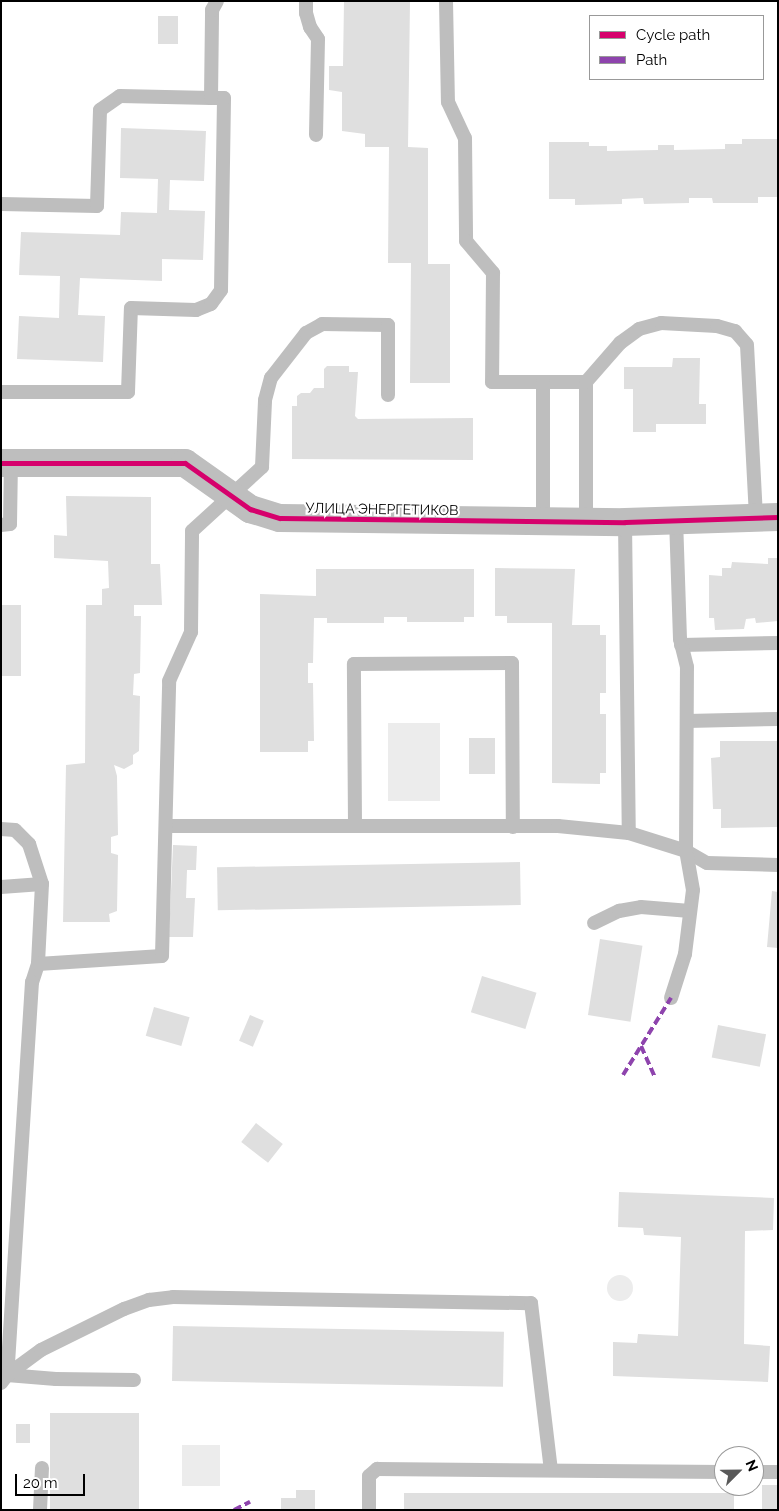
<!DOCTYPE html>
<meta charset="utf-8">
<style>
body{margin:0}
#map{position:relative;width:779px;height:1511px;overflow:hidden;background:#fff;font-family:Raleway,sans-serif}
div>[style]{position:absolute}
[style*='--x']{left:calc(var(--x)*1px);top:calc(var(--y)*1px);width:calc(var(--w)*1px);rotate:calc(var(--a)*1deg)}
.green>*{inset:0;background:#ececec;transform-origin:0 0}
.round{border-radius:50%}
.building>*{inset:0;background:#dfdfdf;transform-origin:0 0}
.lane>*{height:14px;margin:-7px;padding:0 7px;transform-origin:7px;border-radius:7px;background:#bebebe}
.street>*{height:28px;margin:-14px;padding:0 14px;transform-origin:14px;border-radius:14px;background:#bebebe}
.quiet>*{height:4px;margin-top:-2px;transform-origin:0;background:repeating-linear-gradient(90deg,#8e44ad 0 8px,transparent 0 12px)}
.cycleway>*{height:5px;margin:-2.5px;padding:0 2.5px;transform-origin:2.5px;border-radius:2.5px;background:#d6006c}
span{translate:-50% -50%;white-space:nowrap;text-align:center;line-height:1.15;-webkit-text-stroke:4.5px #fff;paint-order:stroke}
.street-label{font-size:14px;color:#000}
.frame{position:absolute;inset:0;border:2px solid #000;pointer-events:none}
.legend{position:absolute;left:589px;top:15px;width:175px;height:65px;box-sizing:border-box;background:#fff;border:1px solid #999;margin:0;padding:6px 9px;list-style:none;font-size:15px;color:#000}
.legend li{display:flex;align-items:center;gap:10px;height:25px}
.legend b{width:25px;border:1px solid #999}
.north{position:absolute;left:714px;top:1446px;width:50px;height:50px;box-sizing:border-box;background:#fff;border:1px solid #999;border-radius:50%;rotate:67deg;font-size:14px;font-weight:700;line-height:20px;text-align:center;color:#000}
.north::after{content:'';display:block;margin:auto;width:18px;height:22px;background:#595959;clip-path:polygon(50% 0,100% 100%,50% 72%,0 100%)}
.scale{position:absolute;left:15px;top:1474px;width:70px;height:22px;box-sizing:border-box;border:2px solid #000;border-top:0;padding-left:6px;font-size:15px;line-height:18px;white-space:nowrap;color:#000;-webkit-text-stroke:4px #fff;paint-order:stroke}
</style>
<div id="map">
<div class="green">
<i style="left:388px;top:723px;width:52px;height:78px"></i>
<i class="round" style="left:607px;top:1275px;width:26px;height:26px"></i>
<i style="left:182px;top:1445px;width:38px;height:41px"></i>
</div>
<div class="building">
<i style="clip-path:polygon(344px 1px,410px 1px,408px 147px,428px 148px,428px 264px,450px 264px,450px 383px,410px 383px,411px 263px,388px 263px,389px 147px,365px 147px,365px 134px,342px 131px,342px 92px,329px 90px,329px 66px,343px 66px)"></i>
<i style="left:158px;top:16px;width:20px;height:28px"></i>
<i style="clip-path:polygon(121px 128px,206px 131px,204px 181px,170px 180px,169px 210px,205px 211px,203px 260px,162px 259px,162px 281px,80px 278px,78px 315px,105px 316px,103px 362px,17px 359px,19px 316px,59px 318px,60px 276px,19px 275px,21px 232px,120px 235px,121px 212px,157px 213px,158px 179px,120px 178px)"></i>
<i style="clip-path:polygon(742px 139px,778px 139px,778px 197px,758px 197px,758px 203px,713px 203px,712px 198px,689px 198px,689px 203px,644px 204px,643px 198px,622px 199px,622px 204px,575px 205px,575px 199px,549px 199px,549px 142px,589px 142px,589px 146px,607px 146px,607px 151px,658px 150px,658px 145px,674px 145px,674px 150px,725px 149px,725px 144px,742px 144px)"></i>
<i style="clip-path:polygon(673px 358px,700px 358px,699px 404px,706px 404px,706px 424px,656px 424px,656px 432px,633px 432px,633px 389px,624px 389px,624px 367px,672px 367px)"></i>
<i style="clip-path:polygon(327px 366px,349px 366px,349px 372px,358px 372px,355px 416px,358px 419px,473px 418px,473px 460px,292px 459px,292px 406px,297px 406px,297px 396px,301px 393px,310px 393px,314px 388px,324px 388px,324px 369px)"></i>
<i style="clip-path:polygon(66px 496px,151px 497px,151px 564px,160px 564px,162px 605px,134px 605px,134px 616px,141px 616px,140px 673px,134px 674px,133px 695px,140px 696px,139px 751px,133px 755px,133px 764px,124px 769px,114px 765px,117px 776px,118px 835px,111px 837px,111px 853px,118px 855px,117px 911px,109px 914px,110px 922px,63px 922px,66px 765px,85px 763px,86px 605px,102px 605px,102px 589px,109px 588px,108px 561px,54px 558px,54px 535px,67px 536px)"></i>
<i style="clip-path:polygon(768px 558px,778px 558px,778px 621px,756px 623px,755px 618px,746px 619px,744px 629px,715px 630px,714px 618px,709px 618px,709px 575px,722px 576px,722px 568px,731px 568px,732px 562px,768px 564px)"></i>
<i style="clip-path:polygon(495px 568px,575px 569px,572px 625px,600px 625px,600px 635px,606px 635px,606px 693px,600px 693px,600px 714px,606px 714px,606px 773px,600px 773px,600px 784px,552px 783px,552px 623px,507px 623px,507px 616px,495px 616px)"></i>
<i style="clip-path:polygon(316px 569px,474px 569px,474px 617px,464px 617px,464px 622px,407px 622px,407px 617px,384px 617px,384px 623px,327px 623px,327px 618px,314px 618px,313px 663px,308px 663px,308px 683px,313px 683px,314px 741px,308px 741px,308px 752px,260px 752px,260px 594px,316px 596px)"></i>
<i style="left:1px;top:605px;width:20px;height:71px"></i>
<i style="left:469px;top:738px;width:26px;height:36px"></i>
<i style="clip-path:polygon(720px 741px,778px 741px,778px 827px,721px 828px,721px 809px,713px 809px,711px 758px,720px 757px)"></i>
<i style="clip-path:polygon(173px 845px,197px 846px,196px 870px,187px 870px,186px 898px,195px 898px,193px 937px,169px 937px)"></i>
<i style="left:520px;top:862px;width:43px;height:303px;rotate:89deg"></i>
<i style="clip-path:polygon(772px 891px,778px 892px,778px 948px,767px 947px)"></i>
<i style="left:600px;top:939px;width:43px;height:77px;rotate:9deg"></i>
<i style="left:482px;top:976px;width:57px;height:38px;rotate:17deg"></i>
<i style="left:154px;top:1007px;width:37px;height:30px;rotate:16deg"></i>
<i style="left:250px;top:1015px;width:15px;height:28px;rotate:23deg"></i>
<i style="left:718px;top:1025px;width:49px;height:33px;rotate:11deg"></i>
<i style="left:256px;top:1123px;width:34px;height:24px;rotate:38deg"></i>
<i style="clip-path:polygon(619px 1192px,774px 1198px,773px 1230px,745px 1231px,744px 1344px,770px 1346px,768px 1382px,613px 1376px,613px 1342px,637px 1343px,638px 1334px,678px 1336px,681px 1237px,644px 1235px,643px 1228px,618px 1227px)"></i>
<i style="left:173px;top:1326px;width:331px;height:55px;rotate:1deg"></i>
<i style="left:50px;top:1413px;width:89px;height:97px"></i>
<i style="left:30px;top:1424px;width:19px;height:14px;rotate:90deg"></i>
<i style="left:762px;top:1485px;width:16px;height:25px"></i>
<i style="clip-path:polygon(296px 1490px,315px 1490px,315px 1510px,281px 1510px,281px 1498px,296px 1498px)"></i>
<i style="left:404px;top:1493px;width:330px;height:17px"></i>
</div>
<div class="lane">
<i style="--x:306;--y:1;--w:12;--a:90"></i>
<i style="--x:306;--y:13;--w:15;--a:74"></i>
<i style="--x:310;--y:27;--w:14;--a:56"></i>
<i style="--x:318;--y:39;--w:96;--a:91.2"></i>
<i style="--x:446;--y:1;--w:101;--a:88.9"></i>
<i style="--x:448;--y:102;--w:40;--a:65"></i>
<i style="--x:465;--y:138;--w:103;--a:89.4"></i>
<i style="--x:466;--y:241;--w:42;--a:49.8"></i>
<i style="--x:493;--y:273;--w:109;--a:90.5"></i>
<i style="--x:492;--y:382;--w:94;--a:0"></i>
<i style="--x:1;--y:204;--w:96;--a:1.2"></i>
<i style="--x:97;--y:206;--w:96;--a:-88.2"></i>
<i style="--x:100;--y:110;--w:24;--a:-35"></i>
<i style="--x:120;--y:96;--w:91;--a:1.3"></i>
<i style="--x:543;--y:382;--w:139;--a:90"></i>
<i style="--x:1;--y:392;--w:127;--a:0"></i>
<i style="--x:128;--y:392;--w:84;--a:-88"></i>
<i style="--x:131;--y:308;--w:65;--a:1.8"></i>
<i style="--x:196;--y:310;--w:16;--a:-22"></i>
<i style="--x:211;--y:304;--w:17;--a:-54"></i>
<i style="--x:221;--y:290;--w:192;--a:-89.1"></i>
<i style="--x:224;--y:98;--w:13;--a:180"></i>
<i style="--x:211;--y:98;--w:88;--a:-89.3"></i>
<i style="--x:212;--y:10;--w:10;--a:-61"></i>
<i style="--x:586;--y:522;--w:140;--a:-90"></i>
<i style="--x:586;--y:382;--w:52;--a:-48.9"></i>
<i style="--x:620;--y:343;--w:24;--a:-36"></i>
<i style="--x:639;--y:329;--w:23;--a:-15"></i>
<i style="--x:661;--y:323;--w:56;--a:3.1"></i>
<i style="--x:717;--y:326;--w:19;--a:16"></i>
<i style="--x:735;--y:331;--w:18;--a:49"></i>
<i style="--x:747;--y:345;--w:173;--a:87"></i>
<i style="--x:625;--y:522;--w:311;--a:89.3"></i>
<i style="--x:1;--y:525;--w:9;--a:-6"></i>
<i style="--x:10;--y:524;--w:61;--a:-89.1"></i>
<i style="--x:681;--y:645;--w:97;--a:-1.2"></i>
<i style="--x:687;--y:721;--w:91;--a:-1.3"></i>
<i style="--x:355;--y:825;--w:161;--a:-90.4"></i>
<i style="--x:354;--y:664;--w:158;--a:-0.4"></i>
<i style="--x:512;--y:663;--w:164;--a:89.7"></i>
<i style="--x:166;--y:826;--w:392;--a:0"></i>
<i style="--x:558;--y:826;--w:71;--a:5.6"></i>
<i style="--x:629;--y:833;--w:60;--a:17.5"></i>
<i style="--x:686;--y:851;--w:24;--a:30"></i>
<i style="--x:707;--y:863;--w:71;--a:1.6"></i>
<i style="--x:1;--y:829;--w:14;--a:4"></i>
<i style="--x:15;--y:830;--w:20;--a:45"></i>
<i style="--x:29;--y:844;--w:42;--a:72"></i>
<i style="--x:42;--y:884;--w:80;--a:92.9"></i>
<i style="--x:38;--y:964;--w:19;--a:108"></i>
<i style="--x:32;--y:982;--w:394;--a:93.6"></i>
<i style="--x:1;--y:887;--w:41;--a:-4.2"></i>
<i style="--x:594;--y:923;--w:28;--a:-26"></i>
<i style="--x:619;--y:911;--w:22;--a:-10"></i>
<i style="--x:641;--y:907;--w:49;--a:4.7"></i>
<i style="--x:38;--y:964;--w:124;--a:-3.7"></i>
<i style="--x:162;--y:956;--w:275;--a:-88.5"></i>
<i style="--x:169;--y:681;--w:54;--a:-65.8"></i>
<i style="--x:191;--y:632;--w:101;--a:-89.4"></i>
<i style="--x:192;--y:531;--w:95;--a:-42.4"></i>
<i style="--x:262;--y:467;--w:67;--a:-87.4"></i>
<i style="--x:265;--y:400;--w:23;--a:-75"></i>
<i style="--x:271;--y:378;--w:57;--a:-52.1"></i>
<i style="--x:306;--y:333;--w:18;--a:-29"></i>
<i style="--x:322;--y:324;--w:66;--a:0.9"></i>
<i style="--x:388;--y:325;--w:70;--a:90"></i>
<i style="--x:671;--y:998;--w:46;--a:-72.3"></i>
<i style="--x:685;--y:954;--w:64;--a:-82.9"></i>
<i style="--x:693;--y:890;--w:40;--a:-100"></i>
<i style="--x:686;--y:851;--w:184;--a:-89.7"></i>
<i style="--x:687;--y:667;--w:29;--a:-104"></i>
<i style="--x:680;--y:639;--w:118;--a:-91.9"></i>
<i style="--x:7;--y:1375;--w:49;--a:4.7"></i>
<i style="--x:56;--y:1379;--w:78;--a:0.7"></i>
<i style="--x:1;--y:1383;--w:10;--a:-53"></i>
<i style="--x:7;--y:1375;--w:42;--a:-36.3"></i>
<i style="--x:41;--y:1350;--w:93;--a:-26.3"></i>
<i style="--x:124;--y:1309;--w:27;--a:-20"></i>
<i style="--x:149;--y:1300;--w:24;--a:-7"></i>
<i style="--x:173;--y:1297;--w:358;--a:1"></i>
<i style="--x:531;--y:1303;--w:168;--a:83.2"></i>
<i style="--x:754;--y:1472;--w:24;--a:0"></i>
<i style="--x:40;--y:1510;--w:42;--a:-87.3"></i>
<i style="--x:369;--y:1510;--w:34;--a:-90"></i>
<i style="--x:369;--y:1476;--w:11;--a:-41"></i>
<i style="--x:377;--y:1469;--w:347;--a:0.5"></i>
</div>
<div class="street">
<i style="--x:1;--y:463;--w:184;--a:0"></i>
<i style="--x:185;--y:463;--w:80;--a:35.3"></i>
<i style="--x:250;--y:509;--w:31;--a:17"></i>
<i style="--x:280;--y:518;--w:345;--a:0.7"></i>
<i style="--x:625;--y:522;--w:153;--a:-1.9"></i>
</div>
<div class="quiet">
<i style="--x:641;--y:1046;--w:34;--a:66"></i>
<i style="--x:623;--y:1075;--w:91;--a:-58.1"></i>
<i style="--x:234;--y:1510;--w:18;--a:-27"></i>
</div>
<div class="cycleway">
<i style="--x:1;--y:463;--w:184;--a:0"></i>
<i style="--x:185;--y:463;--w:80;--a:35.3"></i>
<i style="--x:250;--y:509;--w:31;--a:17"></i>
<i style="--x:280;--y:518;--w:345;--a:0.7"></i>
<i style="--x:625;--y:522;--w:153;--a:-1.9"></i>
</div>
<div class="street-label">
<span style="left:382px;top:509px;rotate:1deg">УЛИЦА ЭНЕРГЕТИКОВ</span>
</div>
<div class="frame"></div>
<ul class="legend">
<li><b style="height:6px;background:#d6006c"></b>Cycle path</li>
<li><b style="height:6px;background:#8e44ad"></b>Path</li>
</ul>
<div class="north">N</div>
<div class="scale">20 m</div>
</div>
